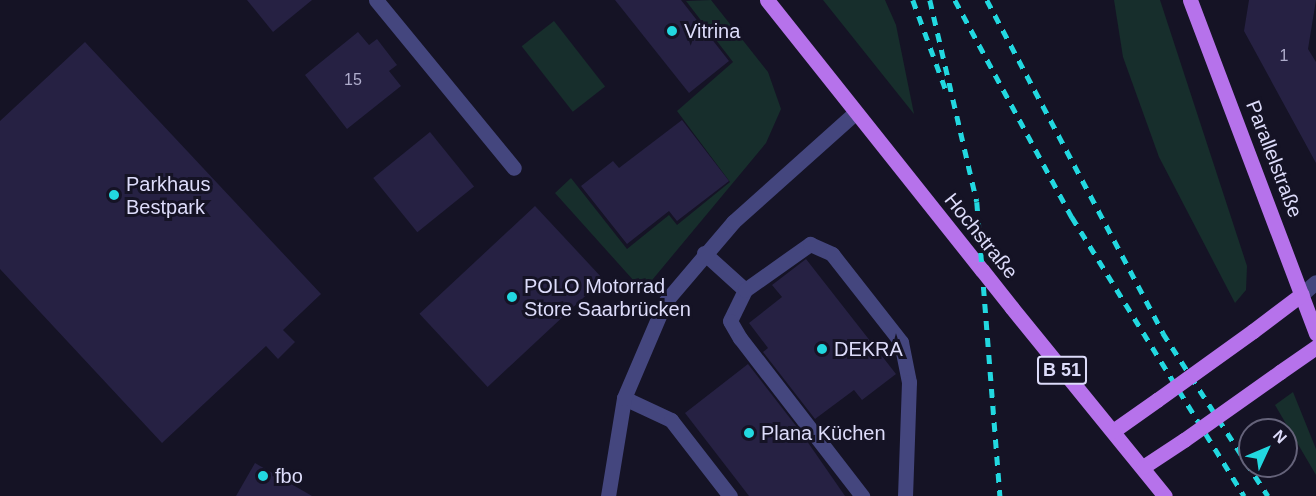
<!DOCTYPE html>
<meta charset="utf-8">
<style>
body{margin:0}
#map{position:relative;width:1316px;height:496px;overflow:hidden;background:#151325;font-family:Arial,sans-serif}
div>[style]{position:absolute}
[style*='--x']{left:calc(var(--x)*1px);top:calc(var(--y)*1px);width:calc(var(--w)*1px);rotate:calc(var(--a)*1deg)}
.green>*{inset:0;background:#172e2c;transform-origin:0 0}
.building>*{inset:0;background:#262143;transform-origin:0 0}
.minor>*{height:15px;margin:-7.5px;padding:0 7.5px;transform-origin:7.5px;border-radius:7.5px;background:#44467e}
.major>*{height:15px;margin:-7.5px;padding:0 7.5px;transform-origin:7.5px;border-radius:7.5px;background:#b672eb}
.rail>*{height:4.5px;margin-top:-2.25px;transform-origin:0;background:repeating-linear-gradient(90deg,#22d8e0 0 9px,transparent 0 17px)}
.major-bridge>*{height:15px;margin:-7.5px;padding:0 7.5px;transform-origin:7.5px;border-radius:7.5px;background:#b672eb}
.dots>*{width:16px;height:16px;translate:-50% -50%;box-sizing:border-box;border:3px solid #151325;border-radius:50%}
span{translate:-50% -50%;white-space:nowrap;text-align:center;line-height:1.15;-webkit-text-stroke:6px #151325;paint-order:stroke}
.number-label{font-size:16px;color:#afadcc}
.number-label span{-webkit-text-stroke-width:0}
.shield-label span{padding:2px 4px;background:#151325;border:2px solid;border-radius:4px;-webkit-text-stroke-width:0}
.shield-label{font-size:18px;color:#dddcfa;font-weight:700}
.poi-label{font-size:20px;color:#dddcfa}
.left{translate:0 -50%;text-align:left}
.street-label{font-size:20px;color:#dddcfa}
.north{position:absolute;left:1238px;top:418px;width:60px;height:60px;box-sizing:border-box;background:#151325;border:2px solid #65637a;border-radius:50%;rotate:46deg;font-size:16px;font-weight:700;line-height:24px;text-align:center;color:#dddcfa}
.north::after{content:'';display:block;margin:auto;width:21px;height:27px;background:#22d8e0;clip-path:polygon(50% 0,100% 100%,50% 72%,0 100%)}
</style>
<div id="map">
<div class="green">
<i style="clip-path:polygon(711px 0,768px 72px,781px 109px,766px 143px,643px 291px,555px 193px,571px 178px,627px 249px,669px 215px,677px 225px,730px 182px,677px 111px,733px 62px,686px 1px)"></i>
<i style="clip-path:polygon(823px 0,885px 0,896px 25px,914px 114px)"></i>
<i style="clip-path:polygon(1114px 0,1160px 0,1247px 266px,1246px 290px,1235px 303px,1159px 157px,1123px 57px)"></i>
<i style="left:554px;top:21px;width:83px;height:41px;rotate:52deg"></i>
<i style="clip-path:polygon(1293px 392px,1316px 449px,1316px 475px,1275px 405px)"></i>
</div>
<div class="building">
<i style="clip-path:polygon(247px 0,312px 0,273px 32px)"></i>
<i style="clip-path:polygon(615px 0,681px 0,729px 61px,689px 93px)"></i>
<i style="clip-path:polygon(1249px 0,1316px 0,1308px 49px,1316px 62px,1316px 163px,1244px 31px)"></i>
<i style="clip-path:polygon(358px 32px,369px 45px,377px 39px,397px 65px,389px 71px,401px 86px,347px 129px,305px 75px)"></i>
<i style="clip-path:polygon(85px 42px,321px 294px,283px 330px,295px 342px,278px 359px,266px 346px,162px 443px,0 269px,0 121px)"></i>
<i style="clip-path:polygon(682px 120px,729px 181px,677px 221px,669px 211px,627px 244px,581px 186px,613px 161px,619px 168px)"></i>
<i style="left:430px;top:132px;width:70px;height:73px;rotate:51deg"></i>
<i style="left:535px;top:206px;width:100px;height:158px;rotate:47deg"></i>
<i style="clip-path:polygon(806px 259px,896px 374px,862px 400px,854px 390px,815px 419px,763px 352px,768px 348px,749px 323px,782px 297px,772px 285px)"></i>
<i style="clip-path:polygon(748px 364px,800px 431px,845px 496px,749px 496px,685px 413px)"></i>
<i style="clip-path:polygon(255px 463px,312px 496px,236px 496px)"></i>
</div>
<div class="minor">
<i style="--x:376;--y:0;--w:217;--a:50.6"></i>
<i style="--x:704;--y:253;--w:55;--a:42.1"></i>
<i style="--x:745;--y:290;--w:34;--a:116"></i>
<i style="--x:730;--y:321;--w:20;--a:60"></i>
<i style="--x:740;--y:338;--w:200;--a:52.3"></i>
<i style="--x:745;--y:290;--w:80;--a:-35.3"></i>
<i style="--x:810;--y:244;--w:24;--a:24"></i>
<i style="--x:832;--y:254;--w:112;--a:51.9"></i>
<i style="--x:901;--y:342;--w:41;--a:78.7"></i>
<i style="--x:909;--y:382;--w:114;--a:92"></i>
<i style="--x:1302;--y:294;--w:18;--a:-41"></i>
<i style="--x:624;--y:398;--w:52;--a:25.1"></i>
<i style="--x:671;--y:420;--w:96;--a:52.2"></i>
<i style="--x:608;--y:496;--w:99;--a:-80.7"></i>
<i style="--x:624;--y:398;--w:104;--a:-66.9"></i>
<i style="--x:665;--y:302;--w:105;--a:-49.6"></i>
<i style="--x:733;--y:222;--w:164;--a:-41.8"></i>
</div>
<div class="major">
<i style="--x:767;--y:0;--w:345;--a:51.5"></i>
<i style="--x:1190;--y:0;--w:357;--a:69.3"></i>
<i style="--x:1012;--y:308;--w:242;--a:50.9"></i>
<i style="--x:1253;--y:331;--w:61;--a:-37.1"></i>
<i style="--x:1280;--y:372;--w:44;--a:-34.8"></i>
<i style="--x:1113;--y:431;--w:54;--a:-35.2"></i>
<i style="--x:1143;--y:467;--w:49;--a:-33.4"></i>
</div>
<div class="rail">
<i style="--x:913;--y:0;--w:96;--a:69.9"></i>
<i style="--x:930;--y:0;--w:207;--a:76.9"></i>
<i style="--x:977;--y:202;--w:295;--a:85.5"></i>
<i style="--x:955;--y:0;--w:247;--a:61.7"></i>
<i style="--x:1072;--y:217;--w:328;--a:58.3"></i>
<i style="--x:987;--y:0;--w:377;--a:62.1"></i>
<i style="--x:1163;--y:333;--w:194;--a:57.2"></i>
</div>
<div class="major-bridge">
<i style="--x:982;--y:270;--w:48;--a:51.7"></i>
<i style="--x:1157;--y:400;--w:118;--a:-35.7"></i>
<i style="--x:1184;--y:440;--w:118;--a:-35.3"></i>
</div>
<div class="dots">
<i style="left:672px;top:31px;background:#22d8e0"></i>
<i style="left:114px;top:195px;background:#22d8e0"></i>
<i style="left:512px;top:297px;background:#22d8e0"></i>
<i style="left:822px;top:349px;background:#22d8e0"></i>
<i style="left:749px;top:433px;background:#22d8e0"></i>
<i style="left:263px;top:476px;background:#22d8e0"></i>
</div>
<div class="number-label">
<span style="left:1284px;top:56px">1</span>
<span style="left:353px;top:80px">15</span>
</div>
<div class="shield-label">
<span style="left:1062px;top:370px">B 51</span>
</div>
<div class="poi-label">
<span class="left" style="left:684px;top:31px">Vitrina</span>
<span class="left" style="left:126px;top:196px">Parkhaus<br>Bestpark</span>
<span class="left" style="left:524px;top:298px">POLO Motorrad<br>Store Saarbrücken</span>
<span class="left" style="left:834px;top:349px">DEKRA</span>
<span class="left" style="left:761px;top:433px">Plana Küchen</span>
<span class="left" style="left:275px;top:476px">fbo</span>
</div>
<div class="street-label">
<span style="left:1274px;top:159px;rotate:69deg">Parallelstraße</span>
<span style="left:981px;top:236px;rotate:51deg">Hochstraße</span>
</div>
<div class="north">N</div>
</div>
